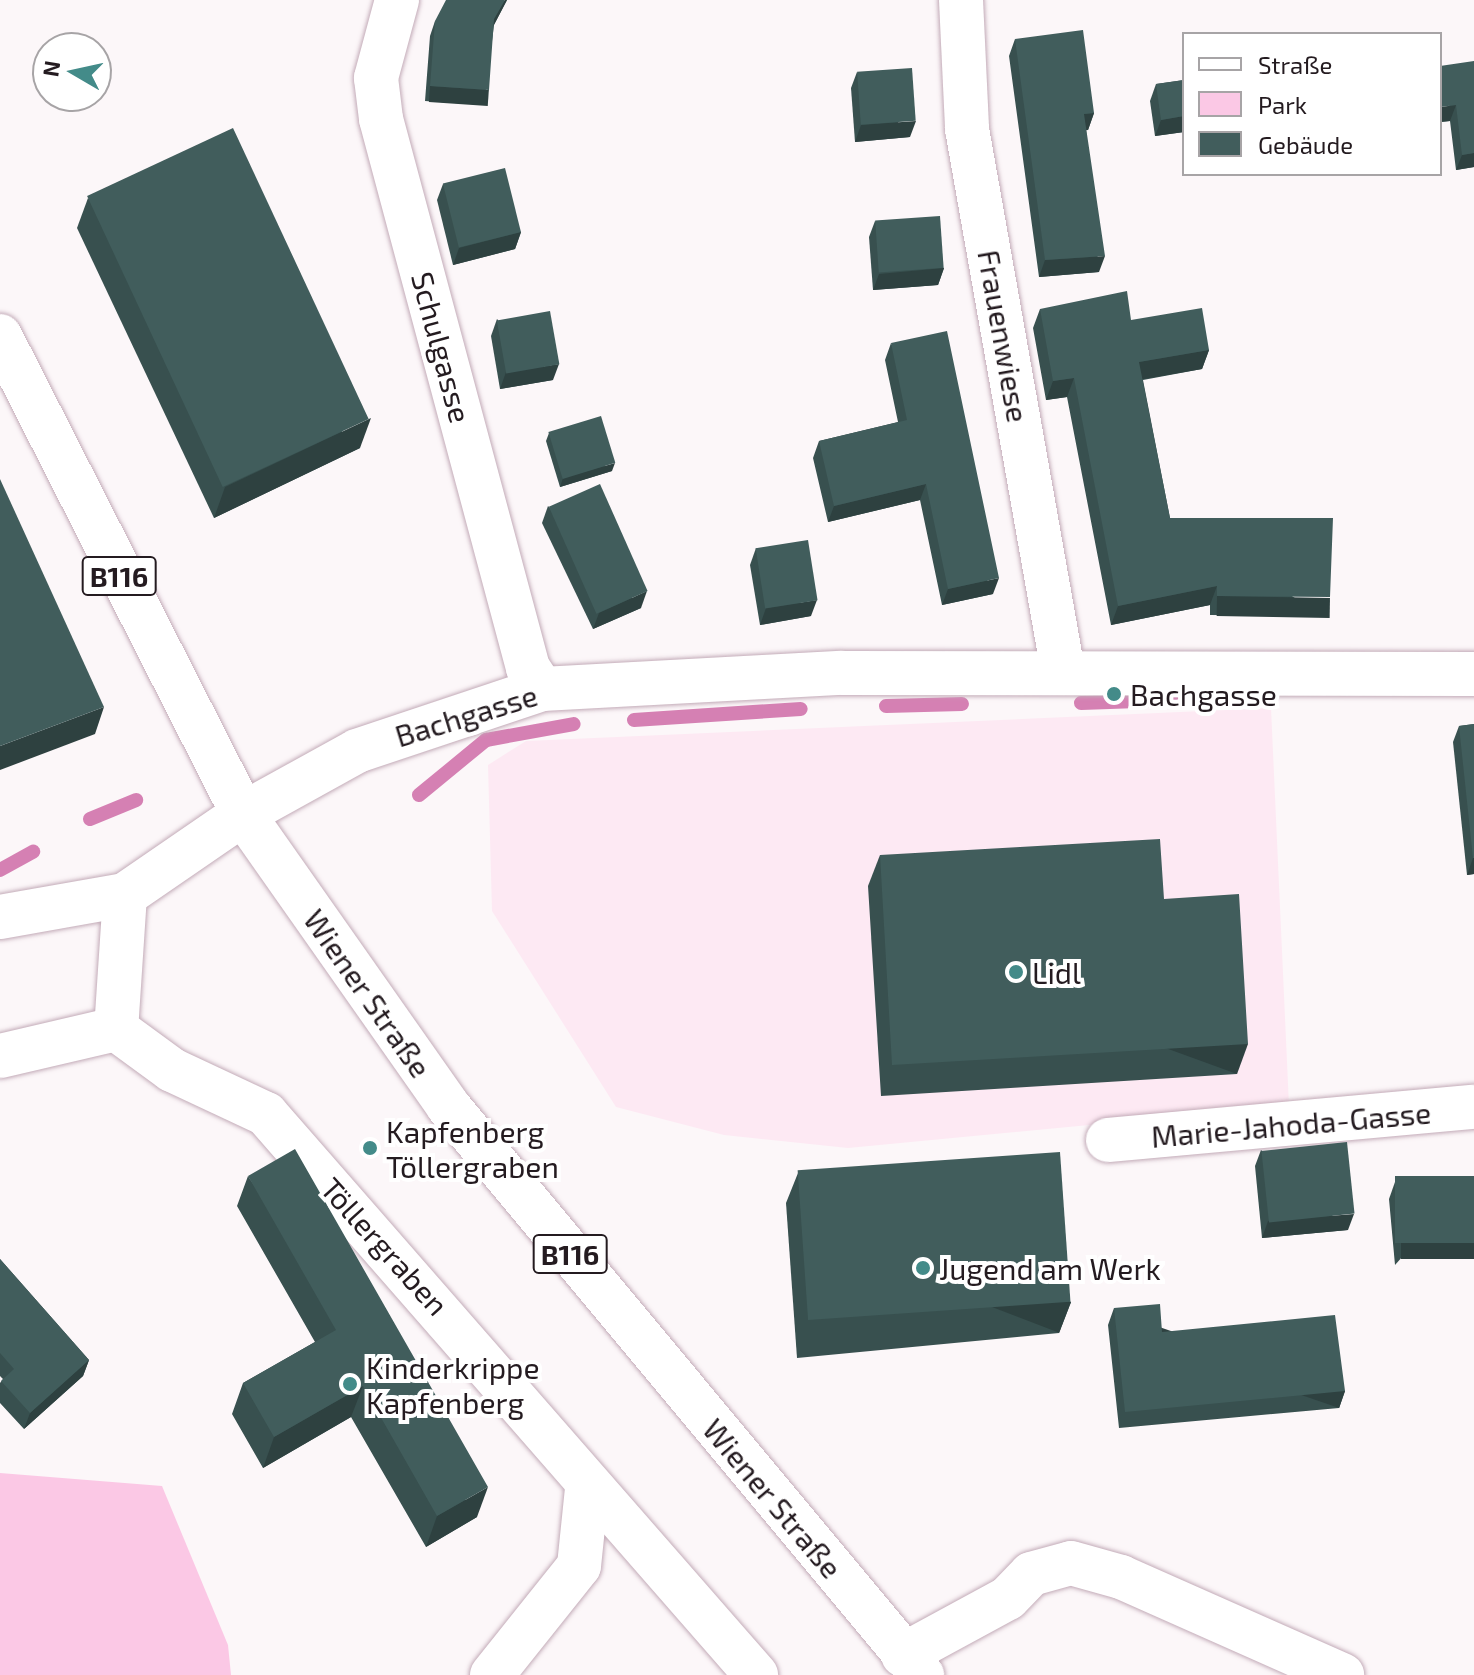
<!DOCTYPE html>
<meta charset="utf-8">
<style>
body{margin:0}
#map{position:relative;width:1474px;height:1675px;overflow:hidden;background:#fcf7f9;font-family:"Exo 2",sans-serif}
div>[style]{position:absolute}
[style*='--x']{left:calc(var(--x)*1px);top:calc(var(--y)*1px);width:calc(var(--w)*1px);rotate:calc(var(--a)*1deg)}
.built>*{inset:0;background:#fde9f3}
.green>*{inset:0;background:#fbc8e5}
.stream>*{height:14px;margin:-7px;padding:0 7px;transform-origin:7px;border-radius:7px;background:#d580b3}
.roads{filter:drop-shadow(0 0 2px #c3abb8) drop-shadow(0 0 2px #c3abb8)}
.minor>*{height:44px;margin:-22px;padding:0 22px;transform-origin:22px;border-radius:22px;background:#fff}
.major>*{height:44px;margin:-22px;padding:0 22px;transform-origin:22px;border-radius:22px;background:#fff}
.wall>*{inset:0;background:#38504f}
.shaded-wall>*{inset:0;background:#2e4140;transform-origin:0 0}
.building>*{inset:0;background:#415d5c;transform-origin:0 0}
.dots>*{width:22px;height:22px;translate:-50% -50%;box-sizing:border-box;border:4px solid #fff;border-radius:50%}
span{translate:-50% -50%;white-space:nowrap;text-align:center;line-height:1.15;-webkit-text-stroke:8px #fff;paint-order:stroke}
.shield-label span{padding:2px 6px;background:#fff;border:2px solid;border-radius:6px;-webkit-text-stroke-width:0}
.shield-label{font-size:28px;color:#241b20;font-weight:700}
.street-label{font-size:30px;color:#241b20}
.poi-label{font-size:30px;color:#241b20}
.left{translate:0 -50%;text-align:left}
.legend{position:absolute;left:1182px;top:32px;width:260px;height:144px;box-sizing:border-box;background:#fff;border:2px solid #a7a4a6;margin:0;padding:10px 14px;list-style:none;font-size:24px;color:#241b20}
.legend li{display:flex;align-items:center;gap:16px;height:40px}
.legend b{width:40px;border:2px solid #a7a4a6}
.north{position:absolute;left:32px;top:32px;width:80px;height:80px;box-sizing:border-box;background:#fff;border:2px solid #a7a4a6;border-radius:50%;rotate:279deg;font-size:22px;font-weight:700;line-height:32px;text-align:center;color:#241b20}
.north::after{content:'';display:block;margin:auto;width:28px;height:36px;background:#438b89;clip-path:polygon(50% 0,100% 100%,50% 72%,0 100%)}
</style>
<div id="map">
<div class="built">
<i style="clip-path:polygon(1271px 708px,1289px 1106px,848px 1148px,724px 1135px,616px 1107px,492px 911px,488px 765px,526px 741px)"></i>
</div>
<div class="green">
<i style="clip-path:polygon(0 1473px,162px 1486px,228px 1645px,231px 1675px,0 1675px)"></i>
</div>
<div class="stream">
<i style="--x:1081;--y:703;--w:172;--a:-2"></i>
<i style="--x:886;--y:706;--w:76;--a:-1.5"></i>
<i style="--x:634;--y:720;--w:167;--a:-3.8"></i>
<i style="--x:419;--y:795;--w:87;--a:-39.4"></i>
<i style="--x:486;--y:740;--w:89;--a:-10.3"></i>
<i style="--x:90;--y:819;--w:50;--a:-22.4"></i>
<i style="--x:0;--y:870;--w:38;--a:-29"></i>
</div>
<div class="roads">
<div class="minor">
<i style="--x:397;--y:0;--w:81;--a:105.1"></i>
<i style="--x:376;--y:78;--w:41;--a:83"></i>
<i style="--x:381;--y:119;--w:568;--a:75.01"></i>
<i style="--x:528;--y:668;--w:25;--a:56"></i>
<i style="--x:961;--y:0;--w:129;--a:87.3"></i>
<i style="--x:967;--y:129;--w:550;--a:79.96"></i>
<i style="--x:125;--y:895;--w:134;--a:93.8"></i>
<i style="--x:116;--y:1029;--w:69;--a:36.2"></i>
<i style="--x:172;--y:1070;--w:104;--a:25.1"></i>
<i style="--x:266;--y:1114;--w:745;--a:48.86"></i>
<i style="--x:0;--y:917;--w:127;--a:-10"></i>
<i style="--x:125;--y:895;--w:143;--a:-34.5"></i>
<i style="--x:243;--y:814;--w:130;--a:-28.9"></i>
<i style="--x:357;--y:751;--w:195;--a:-18.5"></i>
<i style="--x:542;--y:689;--w:300;--a:-3.1"></i>
<i style="--x:842;--y:673;--w:632;--a:0.09"></i>
<i style="--x:0;--y:1056;--w:119;--a:-13.1"></i>
<i style="--x:1108;--y:1140;--w:367;--a:-5.2"></i>
<i style="--x:903;--y:1655;--w:119;--a:-28.5"></i>
<i style="--x:1008;--y:1598;--w:33;--a:-46"></i>
<i style="--x:1031;--y:1574;--w:41;--a:-15.4"></i>
<i style="--x:1071;--y:1563;--w:52;--a:15.6"></i>
<i style="--x:1121;--y:1577;--w:242;--a:23.9"></i>
<i style="--x:492;--y:1675;--w:139;--a:-51.4"></i>
<i style="--x:579;--y:1566;--w:78;--a:-84.1"></i>
</div>
<div class="major">
<i style="--x:0;--y:336;--w:536;--a:63.05"></i>
<i style="--x:243;--y:814;--w:357;--a:54.9"></i>
<i style="--x:448;--y:1106;--w:741;--a:50.2"></i>
</div>
</div>
<div class="wall">
<i style="clip-path:polygon(507px 0,494px 25px,484px 105px,425px 101px,430px 36px,435px 21px)"></i>
<i style="clip-path:polygon(1015px 39px,1094px 113px,1088px 130px,1086px 130px,1099px 272px,1039px 277px,1009px 56px)"></i>
<i style="clip-path:polygon(1474px 61px,1474px 167px,1456px 170px,1450px 121px,1440px 122px)"></i>
<i style="clip-path:polygon(857px 72px,910px 137px,855px 142px,851px 88px)"></i>
<i style="clip-path:polygon(1184px 80px,1184px 132px,1155px 136px,1150px 101px,1156px 84px)"></i>
<i style="clip-path:polygon(443px 184px,521px 232px,515px 249px,453px 265px,437px 200px)"></i>
<i style="clip-path:polygon(88px 198px,360px 448px,214px 518px,77px 228px)"></i>
<i style="clip-path:polygon(875px 221px,944px 268px,938px 285px,873px 290px,869px 237px)"></i>
<i style="clip-path:polygon(1040px 309px,1131px 320px,1209px 350px,1202px 369px,1143px 380px,1170px 518px,1323px 616px,1210px 615px,1210px 605px,1111px 625px,1067px 397px,1046px 400px,1033px 328px)"></i>
<i style="clip-path:polygon(497px 319px,553px 380px,500px 389px,491px 336px)"></i>
<i style="clip-path:polygon(891px 343px,993px 594px,942px 605px,920px 500px,828px 522px,813px 458px,819px 441px,898px 422px,885px 360px)"></i>
<i style="clip-path:polygon(549px 433px,612px 471px,560px 487px,546px 441px)"></i>
<i style="clip-path:polygon(548px 506px,641px 608px,593px 629px,542px 523px)"></i>
<i style="clip-path:polygon(756px 548px,811px 616px,760px 625px,750px 565px)"></i>
<i style="clip-path:polygon(1474px 724px,1474px 874px,1467px 875px,1453px 742px,1459px 726px)"></i>
<i style="clip-path:polygon(880px 855px,1164px 899px,1237px 1074px,881px 1096px,868px 886px)"></i>
<i style="clip-path:polygon(1261px 1150px,1348px 1230px,1262px 1238px,1255px 1166px)"></i>
<i style="clip-path:polygon(798px 1173px,1071px 1302px,1059px 1333px,797px 1358px,786px 1203px)"></i>
<i style="clip-path:polygon(248px 1176px,477px 1517px,426px 1547px,351px 1417px,263px 1468px,232px 1414px,243px 1383px,315px 1342px,237px 1206px)"></i>
<i style="clip-path:polygon(1474px 1176px,1395px 1265px,1389px 1199px,1395px 1182px)"></i>
<i style="clip-path:polygon(0 1259px,89px 1360px,83px 1376px,24px 1429px,0 1403px,0 1383px,3px 1379px,0 1376px)"></i>
<i style="clip-path:polygon(1114px 1308px,1162px 1332px,1345px 1391px,1339px 1408px,1119px 1428px,1108px 1325px)"></i>
</div>
<div class="shaded-wall">
<i style="clip-path:polygon(505px 0,507px 0,489px 34px,494px 19px)"></i>
<i style="left:430px;top:86px;width:59px;height:16px;rotate:4deg"></i>
<i style="clip-path:polygon(1456px 105px,1450px 121px,1440px 122px,1440px 107px)"></i>
<i style="clip-path:polygon(1094px 113px,1088px 130px,1078px 131px,1084px 114px)"></i>
<i style="clip-path:polygon(1184px 116px,1184px 132px,1155px 136px,1161px 120px)"></i>
<i style="clip-path:polygon(916px 121px,910px 137px,855px 142px,861px 125px)"></i>
<i style="clip-path:polygon(1474px 153px,1474px 167px,1456px 170px,1462px 155px)"></i>
<i style="clip-path:polygon(521px 232px,515px 249px,453px 265px,459px 248px)"></i>
<i style="clip-path:polygon(1105px 256px,1099px 272px,1039px 277px,1045px 260px)"></i>
<i style="clip-path:polygon(944px 268px,938px 285px,873px 290px,879px 274px)"></i>
<i style="clip-path:polygon(1209px 350px,1202px 369px,1132px 381px,1139px 362px)"></i>
<i style="clip-path:polygon(559px 364px,553px 380px,500px 389px,506px 372px)"></i>
<i style="clip-path:polygon(1074px 378px,1067px 397px,1046px 400px,1053px 381px)"></i>
<i style="clip-path:polygon(371px 418px,360px 448px,214px 518px,225px 487px)"></i>
<i style="clip-path:polygon(615px 463px,612px 471px,560px 487px,563px 478px)"></i>
<i style="clip-path:polygon(926px 484px,920px 500px,828px 522px,834px 506px)"></i>
<i style="clip-path:polygon(999px 578px,993px 594px,942px 605px,948px 589px)"></i>
<i style="clip-path:polygon(1217px 586px,1210px 605px,1111px 625px,1118px 606px)"></i>
<i style="clip-path:polygon(647px 591px,641px 608px,593px 629px,599px 613px)"></i>
<i style="left:1217px;top:596px;width:113px;height:20px;rotate:1deg"></i>
<i style="clip-path:polygon(817px 600px,811px 616px,760px 625px,766px 608px)"></i>
<i style="clip-path:polygon(104px 707px,95px 734px,0 770px,0 746px)"></i>
<i style="clip-path:polygon(1473px 858px,1474px 858px,1474px 874px,1467px 875px)"></i>
<i style="left:1248px;top:1044px;width:32px;height:357px;rotate:110deg"></i>
<i style="clip-path:polygon(1354px 1214px,1348px 1230px,1262px 1238px,1268px 1221px)"></i>
<i style="left:1474px;top:1243px;width:16px;height:73px;rotate:90deg"></i>
<i style="left:1071px;top:1302px;width:33px;height:264px;rotate:111deg"></i>
<i style="clip-path:polygon(89px 1360px,83px 1376px,24px 1429px,30px 1413px)"></i>
<i style="clip-path:polygon(363px 1386px,351px 1417px,263px 1468px,274px 1437px)"></i>
<i style="left:1345px;top:1391px;width:18px;height:221px;rotate:109deg"></i>
<i style="clip-path:polygon(488px 1487px,477px 1517px,426px 1547px,437px 1516px)"></i>
</div>
<div class="building">
<i style="clip-path:polygon(446px 0,505px 0,494px 19px,489px 90px,430px 86px,435px 21px)"></i>
<i style="clip-path:polygon(1083px 30px,1094px 113px,1084px 114px,1105px 256px,1045px 260px,1015px 39px)"></i>
<i style="clip-path:polygon(1474px 61px,1474px 153px,1462px 155px,1456px 105px,1440px 107px,1440px 66px)"></i>
<i style="left:912px;top:68px;width:53px;height:55px;rotate:86deg"></i>
<i style="clip-path:polygon(1184px 80px,1184px 116px,1161px 120px,1156px 84px)"></i>
<i style="left:233px;top:128px;width:321px;height:161px;rotate:65deg"></i>
<i style="left:505px;top:168px;width:66px;height:64px;rotate:76deg"></i>
<i style="left:940px;top:216px;width:52px;height:65px;rotate:86deg"></i>
<i style="clip-path:polygon(1127px 291px,1131px 320px,1202px 308px,1209px 350px,1139px 362px,1170px 518px,1333px 518px,1330px 597px,1217px 596px,1217px 586px,1118px 606px,1074px 378px,1053px 381px,1040px 309px)"></i>
<i style="left:550px;top:311px;width:54px;height:54px;rotate:80deg"></i>
<i style="clip-path:polygon(947px 331px,999px 578px,948px 589px,926px 484px,834px 506px,819px 441px,907px 420px,891px 343px)"></i>
<i style="left:601px;top:416px;width:49px;height:55px;rotate:73deg"></i>
<i style="clip-path:polygon(0 479px,104px 707px,0 746px)"></i>
<i style="left:600px;top:484px;width:117px;height:56px;rotate:66deg"></i>
<i style="left:808px;top:540px;width:61px;height:53px;rotate:81deg"></i>
<i style="clip-path:polygon(1474px 724px,1474px 858px,1473px 858px,1459px 726px)"></i>
<i style="clip-path:polygon(1160px 839px,1164px 899px,1239px 894px,1248px 1044px,892px 1065px,880px 855px)"></i>
<i style="left:1347px;top:1142px;width:72px;height:86px;rotate:84deg"></i>
<i style="clip-path:polygon(295px 1149px,488px 1487px,437px 1516px,363px 1386px,274px 1437px,243px 1383px,336px 1330px,248px 1176px)"></i>
<i style="left:1060px;top:1152px;width:150px;height:263px;rotate:86deg"></i>
<i style="left:1474px;top:1176px;width:67px;height:79px;rotate:90deg"></i>
<i style="clip-path:polygon(0 1259px,89px 1360px,30px 1413px,1px 1381px,14px 1369px,0 1353px)"></i>
<i style="clip-path:polygon(1160px 1304px,1162px 1332px,1335px 1315px,1345px 1391px,1125px 1412px,1114px 1308px)"></i>
</div>
<div class="dots">
<i style="left:1114px;top:694px;background:#438b89"></i>
<i style="left:1016px;top:972px;background:#438b89"></i>
<i style="left:370px;top:1148px;background:#438b89"></i>
<i style="left:923px;top:1268px;background:#438b89"></i>
<i style="left:350px;top:1384px;background:#438b89"></i>
</div>
<div class="shield-label">
<span style="left:119px;top:576px">B116</span>
<span style="left:570px;top:1254px">B116</span>
</div>
<div class="street-label">
<span style="left:1004px;top:336px;rotate:80deg">Frauenwiese</span>
<span style="left:442px;top:347px;rotate:75deg">Schulgasse</span>
<span style="left:466px;top:715px;rotate:-17deg">Bachgasse</span>
<span style="left:368px;top:993px;rotate:55deg">Wiener Straße</span>
<span style="left:1291px;top:1124px;rotate:-5deg">Marie-Jahoda-Gasse</span>
<span style="left:385px;top:1246px;rotate:48deg">Töllergraben</span>
<span style="left:773px;top:1498px;rotate:50deg">Wiener Straße</span>
</div>
<div class="poi-label">
<span class="left" style="left:1130px;top:694px">Bachgasse</span>
<span class="left" style="left:1032px;top:972px">Lidl</span>
<span class="left" style="left:386px;top:1148px">Kapfenberg<br>Töllergraben</span>
<span class="left" style="left:939px;top:1268px">Jugend am Werk</span>
<span class="left" style="left:366px;top:1384px">Kinderkrippe<br>Kapfenberg</span>
</div>
<ul class="legend">
<li><b style="height:10px;background:#fff"></b>Straße</li>
<li><b style="height:22px;background:#fbc8e5"></b>Park</li>
<li><b style="height:22px;background:#415d5c"></b>Gebäude</li>
</ul>
<div class="north">N</div>
</div>
